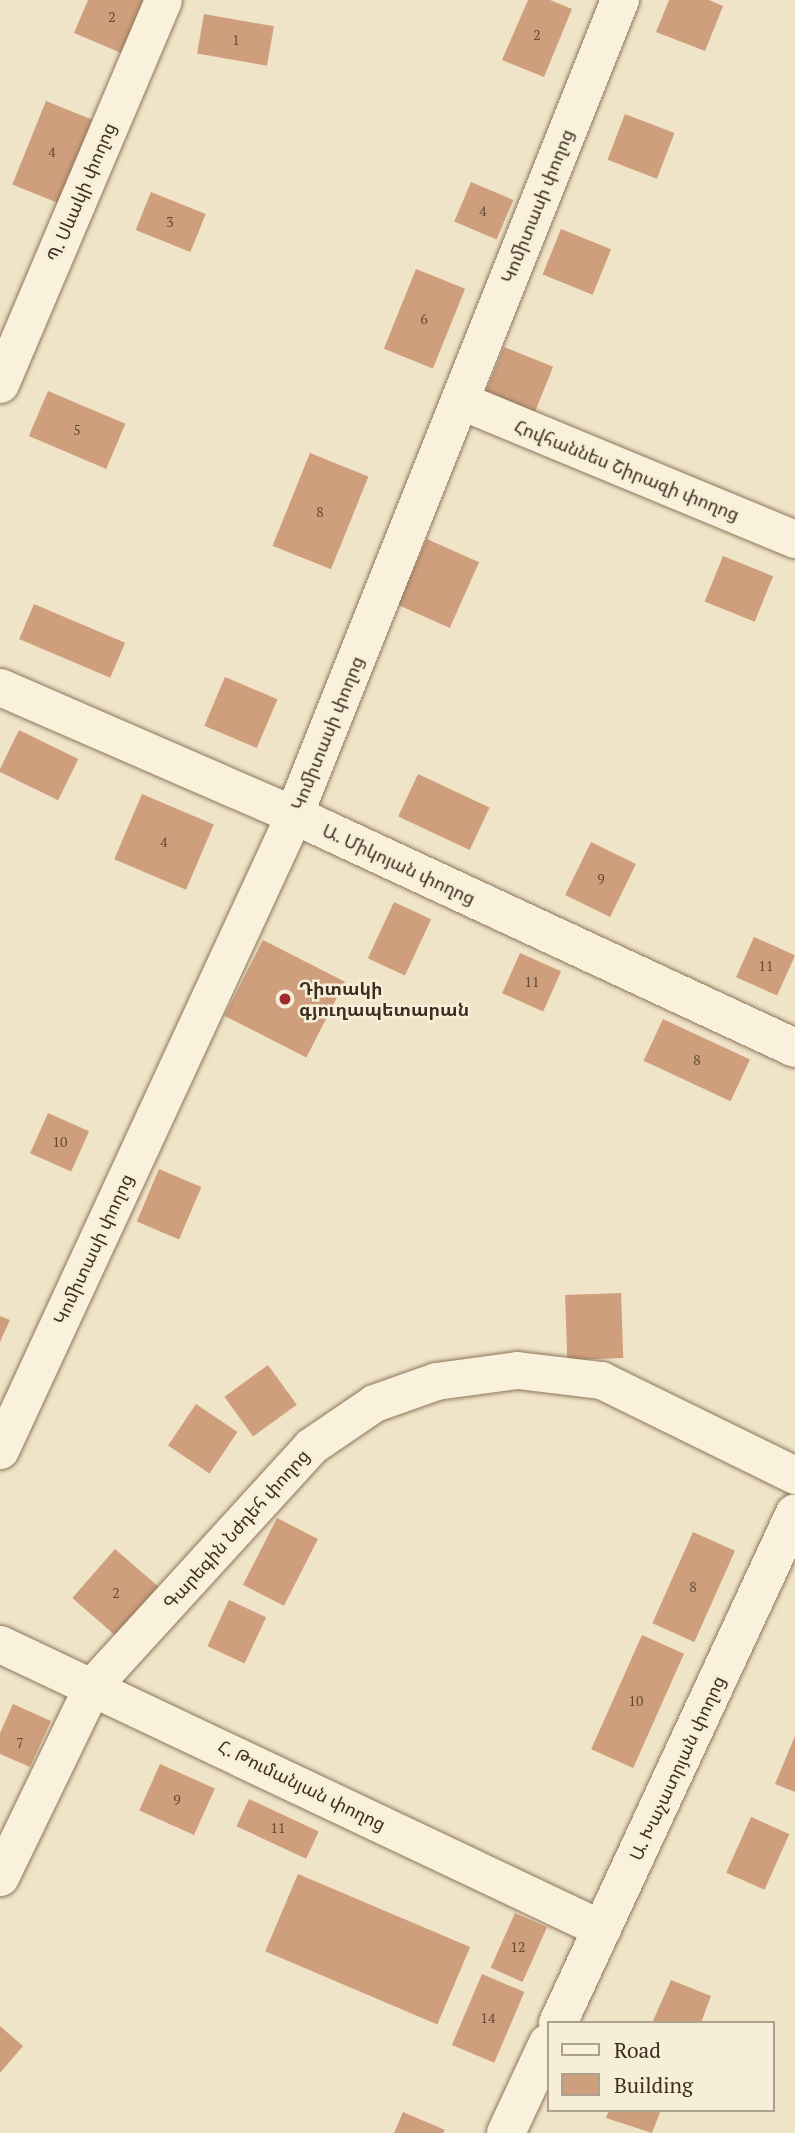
<!DOCTYPE html>
<meta charset="utf-8">
<style>
body{margin:0}
#map{position:relative;width:795px;height:2133px;overflow:hidden;background:#f0e4c8;font-family:"PT Serif","Noto Sans Armenian",serif}
div>[style]{position:absolute}
[style*='--x']{left:calc(var(--x)*1px);top:calc(var(--y)*1px);width:calc(var(--w)*1px);rotate:calc(var(--a)*1deg)}
.building>*{inset:0;background:#cf9f7d;transform-origin:0 0}
.roads{filter:drop-shadow(0 0 2px #8d765c) drop-shadow(0 0 2px #8d765c)}
.street>*{height:37px;margin:-18.5px;padding:0 18.5px;transform-origin:18.5px;border-radius:18.5px;background:#faf1dc}
.secondary>*{height:38px;margin:-19px;padding:0 19px;transform-origin:19px;border-radius:19px;background:#faf1dc}
.dots>*{width:19px;height:19px;translate:-50% -50%;box-sizing:border-box;border:4px solid #f7eed8;border-radius:50%}
span{translate:-50% -50%;white-space:nowrap;text-align:center;line-height:1.15;-webkit-text-stroke:5px #f7eed8;paint-order:stroke}
.number-label{font-size:14px;color:#624a37}
.number-label span{-webkit-text-stroke-width:0}
.street-label{font-size:18px;color:#3d2e20}
.poi-label{font-size:18px;color:#3d2e20;font-weight:700}
.left{translate:0 -50%;text-align:left}
.legend{position:absolute;left:547px;top:2021px;width:228px;height:91px;box-sizing:border-box;background:#f7eed8;border:2px solid #ada18e;margin:0;padding:9px 12px;list-style:none;font-size:21px;color:#3d2e20}
.legend li{display:flex;align-items:center;gap:14px;height:35px}
.legend b{width:35px;border:2px solid #ada18e}
</style>
<div id="map">
<div class="building">
<i style="clip-path:polygon(88px 0,149px 0,126px 55px,74px 33px)"></i>
<i style="clip-path:polygon(528px 0,550px 0,572px 9px,544px 77px,502px 60px)"></i>
<i style="clip-path:polygon(669px 0,709px 0,723px 6px,705px 51px,656px 32px)"></i>
<i style="left:204px;top:14px;width:71px;height:40px;rotate:10deg"></i>
<i style="left:46px;top:101px;width:50px;height:90px;rotate:22deg"></i>
<i style="left:625px;top:114px;width:53px;height:49px;rotate:21deg"></i>
<i style="left:471px;top:182px;width:46px;height:43px;rotate:23deg"></i>
<i style="left:151px;top:192px;width:59px;height:41px;rotate:22deg"></i>
<i style="left:561px;top:229px;width:54px;height:49px;rotate:22deg"></i>
<i style="left:416px;top:269px;width:53px;height:86px;rotate:22deg"></i>
<i style="left:504px;top:347px;width:53px;height:49px;rotate:22deg"></i>
<i style="left:48px;top:391px;width:84px;height:49px;rotate:23deg"></i>
<i style="left:310px;top:453px;width:63px;height:100px;rotate:22deg"></i>
<i style="left:427px;top:539px;width:57px;height:72px;rotate:24deg"></i>
<i style="left:723px;top:556px;width:54px;height:49px;rotate:22deg"></i>
<i style="left:34px;top:604px;width:99px;height:38px;rotate:23deg"></i>
<i style="left:225px;top:677px;width:57px;height:53px;rotate:23deg"></i>
<i style="left:19px;top:730px;width:66px;height:46px;rotate:26deg"></i>
<i style="left:418px;top:774px;width:79px;height:47px;rotate:25deg"></i>
<i style="left:142px;top:794px;width:78px;height:71px;rotate:23deg"></i>
<i style="left:591px;top:842px;width:50px;height:59px;rotate:26deg"></i>
<i style="left:394px;top:902px;width:41px;height:62px;rotate:25deg"></i>
<i style="left:754px;top:937px;width:45px;height:44px;rotate:24deg"></i>
<i style="left:263px;top:940px;width:92px;height:85px;rotate:27deg"></i>
<i style="left:520px;top:953px;width:45px;height:44px;rotate:24deg"></i>
<i style="left:663px;top:1019px;width:96px;height:46px;rotate:25deg"></i>
<i style="left:48px;top:1113px;width:45px;height:44px;rotate:24deg"></i>
<i style="left:159px;top:1169px;width:46px;height:57px;rotate:23deg"></i>
<i style="left:621px;top:1293px;width:65px;height:56px;rotate:88deg"></i>
<i style="clip-path:polygon(0 1316px,10px 1320px,0 1342px)"></i>
<i style="left:268px;top:1365px;width:49px;height:54px;rotate:54deg"></i>
<i style="left:196px;top:1404px;width:50px;height:50px;rotate:34deg"></i>
<i style="left:277px;top:1518px;width:46px;height:75px;rotate:27deg"></i>
<i style="left:693px;top:1532px;width:46px;height:100px;rotate:24deg"></i>
<i style="left:115px;top:1549px;width:60px;height:65px;rotate:41deg"></i>
<i style="left:229px;top:1600px;width:41px;height:51px;rotate:25deg"></i>
<i style="left:642px;top:1635px;width:46px;height:125px;rotate:24deg"></i>
<i style="clip-path:polygon(13px 1704px,51px 1721px,30px 1767px,0 1754px,0 1733px)"></i>
<i style="clip-path:polygon(795px 1736px,795px 1792px,775px 1784px)"></i>
<i style="left:160px;top:1764px;width:60px;height:51px;rotate:24deg"></i>
<i style="left:249px;top:1799px;width:77px;height:30px;rotate:25deg"></i>
<i style="left:751px;top:1817px;width:42px;height:61px;rotate:24deg"></i>
<i style="left:298px;top:1874px;width:187px;height:84px;rotate:23deg"></i>
<i style="left:515px;top:1913px;width:35px;height:60px;rotate:24deg"></i>
<i style="left:482px;top:1974px;width:46px;height:77px;rotate:23deg"></i>
<i style="clip-path:polygon(671px 1980px,711px 1996px,701px 2023px,652px 2023px)"></i>
<i style="clip-path:polygon(0 2026px,23px 2046px,0 2073px)"></i>
<i style="clip-path:polygon(609px 2110px,661px 2110px,652px 2133px,606px 2118px)"></i>
<i style="clip-path:polygon(403px 2112px,445px 2130px,443px 2133px,394px 2133px)"></i>
</div>
<div class="roads">
<div class="street">
<i style="--x:0;--y:384;--w:417;--a:-67"></i>
<i style="--x:459;--y:400;--w:364;--a:22.5"></i>
<i style="--x:0;--y:687;--w:321;--a:23.5"></i>
<i style="--x:294;--y:815;--w:700;--a:114.84"></i>
<i style="--x:0;--y:1644;--w:666;--a:25.33"></i>
<i style="--x:0;--y:1877;--w:213;--a:-64.2"></i>
<i style="--x:93;--y:1685;--w:323;--a:-47.6"></i>
<i style="--x:311;--y:1446;--w:76;--a:-34.3"></i>
<i style="--x:374;--y:1403;--w:66;--a:-19.5"></i>
<i style="--x:436;--y:1381;--w:82;--a:-7.7"></i>
<i style="--x:517;--y:1370;--w:85;--a:6.8"></i>
<i style="--x:601;--y:1380;--w:216;--a:26.1"></i>
</div>
<div class="secondary">
<i style="--x:620;--y:0;--w:878;--a:111.8"></i>
<i style="--x:294;--y:815;--w:553;--a:24.94"></i>
<i style="--x:558;--y:2023;--w:562;--a:-65.08"></i>
<i style="--x:506;--y:2133;--w:99;--a:-65"></i>
</div>
</div>
<div class="dots">
<i style="left:285px;top:999px;background:#9e2a2b"></i>
</div>
<div class="number-label">
<span style="left:112px;top:17px">2</span>
<span style="left:537px;top:35px">2</span>
<span style="left:236px;top:40px">1</span>
<span style="left:52px;top:152px">4</span>
<span style="left:483px;top:211px">4</span>
<span style="left:170px;top:222px">3</span>
<span style="left:424px;top:319px">6</span>
<span style="left:77px;top:430px">5</span>
<span style="left:320px;top:512px">8</span>
<span style="left:164px;top:842px">4</span>
<span style="left:601px;top:879px">9</span>
<span style="left:766px;top:966px">11</span>
<span style="left:532px;top:982px">11</span>
<span style="left:697px;top:1060px">8</span>
<span style="left:60px;top:1142px">10</span>
<span style="left:693px;top:1587px">8</span>
<span style="left:116px;top:1593px">2</span>
<span style="left:636px;top:1701px">10</span>
<span style="left:20px;top:1743px">7</span>
<span style="left:177px;top:1800px">9</span>
<span style="left:278px;top:1828px">11</span>
<span style="left:518px;top:1947px">12</span>
<span style="left:488px;top:2018px">14</span>
</div>
<div class="street-label">
<span style="left:81px;top:192px;rotate:-67deg">Պ. Սևակի փողոց</span>
<span style="left:537px;top:206px;rotate:-68deg">Կոմիտասի փողոց</span>
<span style="left:627px;top:470px;rotate:22deg">Հովհաննես Շիրազի փողոց</span>
<span style="left:327px;top:733px;rotate:-68deg">Կոմիտասի փողոց</span>
<span style="left:399px;top:864px;rotate:25deg">Ա. Միկոյան փողոց</span>
<span style="left:93px;top:1249px;rotate:-65deg">Կոմիտասի փողոց</span>
<span style="left:236px;top:1529px;rotate:-48deg">Գարեգին Նժդեհ փողոց</span>
<span style="left:677px;top:1768px;rotate:-65deg">Ա. Խաչատրյան փողոց</span>
<span style="left:302px;top:1785px;rotate:26deg">Հ. Թումանյան փողոց</span>
</div>
<div class="poi-label">
<span class="left" style="left:299px;top:999px">Դիտակի<br>գյուղապետարան</span>
</div>
<ul class="legend">
<li><b style="height:9px;background:#faf1dc"></b>Road</li>
<li><b style="height:19px;background:#cf9f7d"></b>Building</li>
</ul>
</div>
